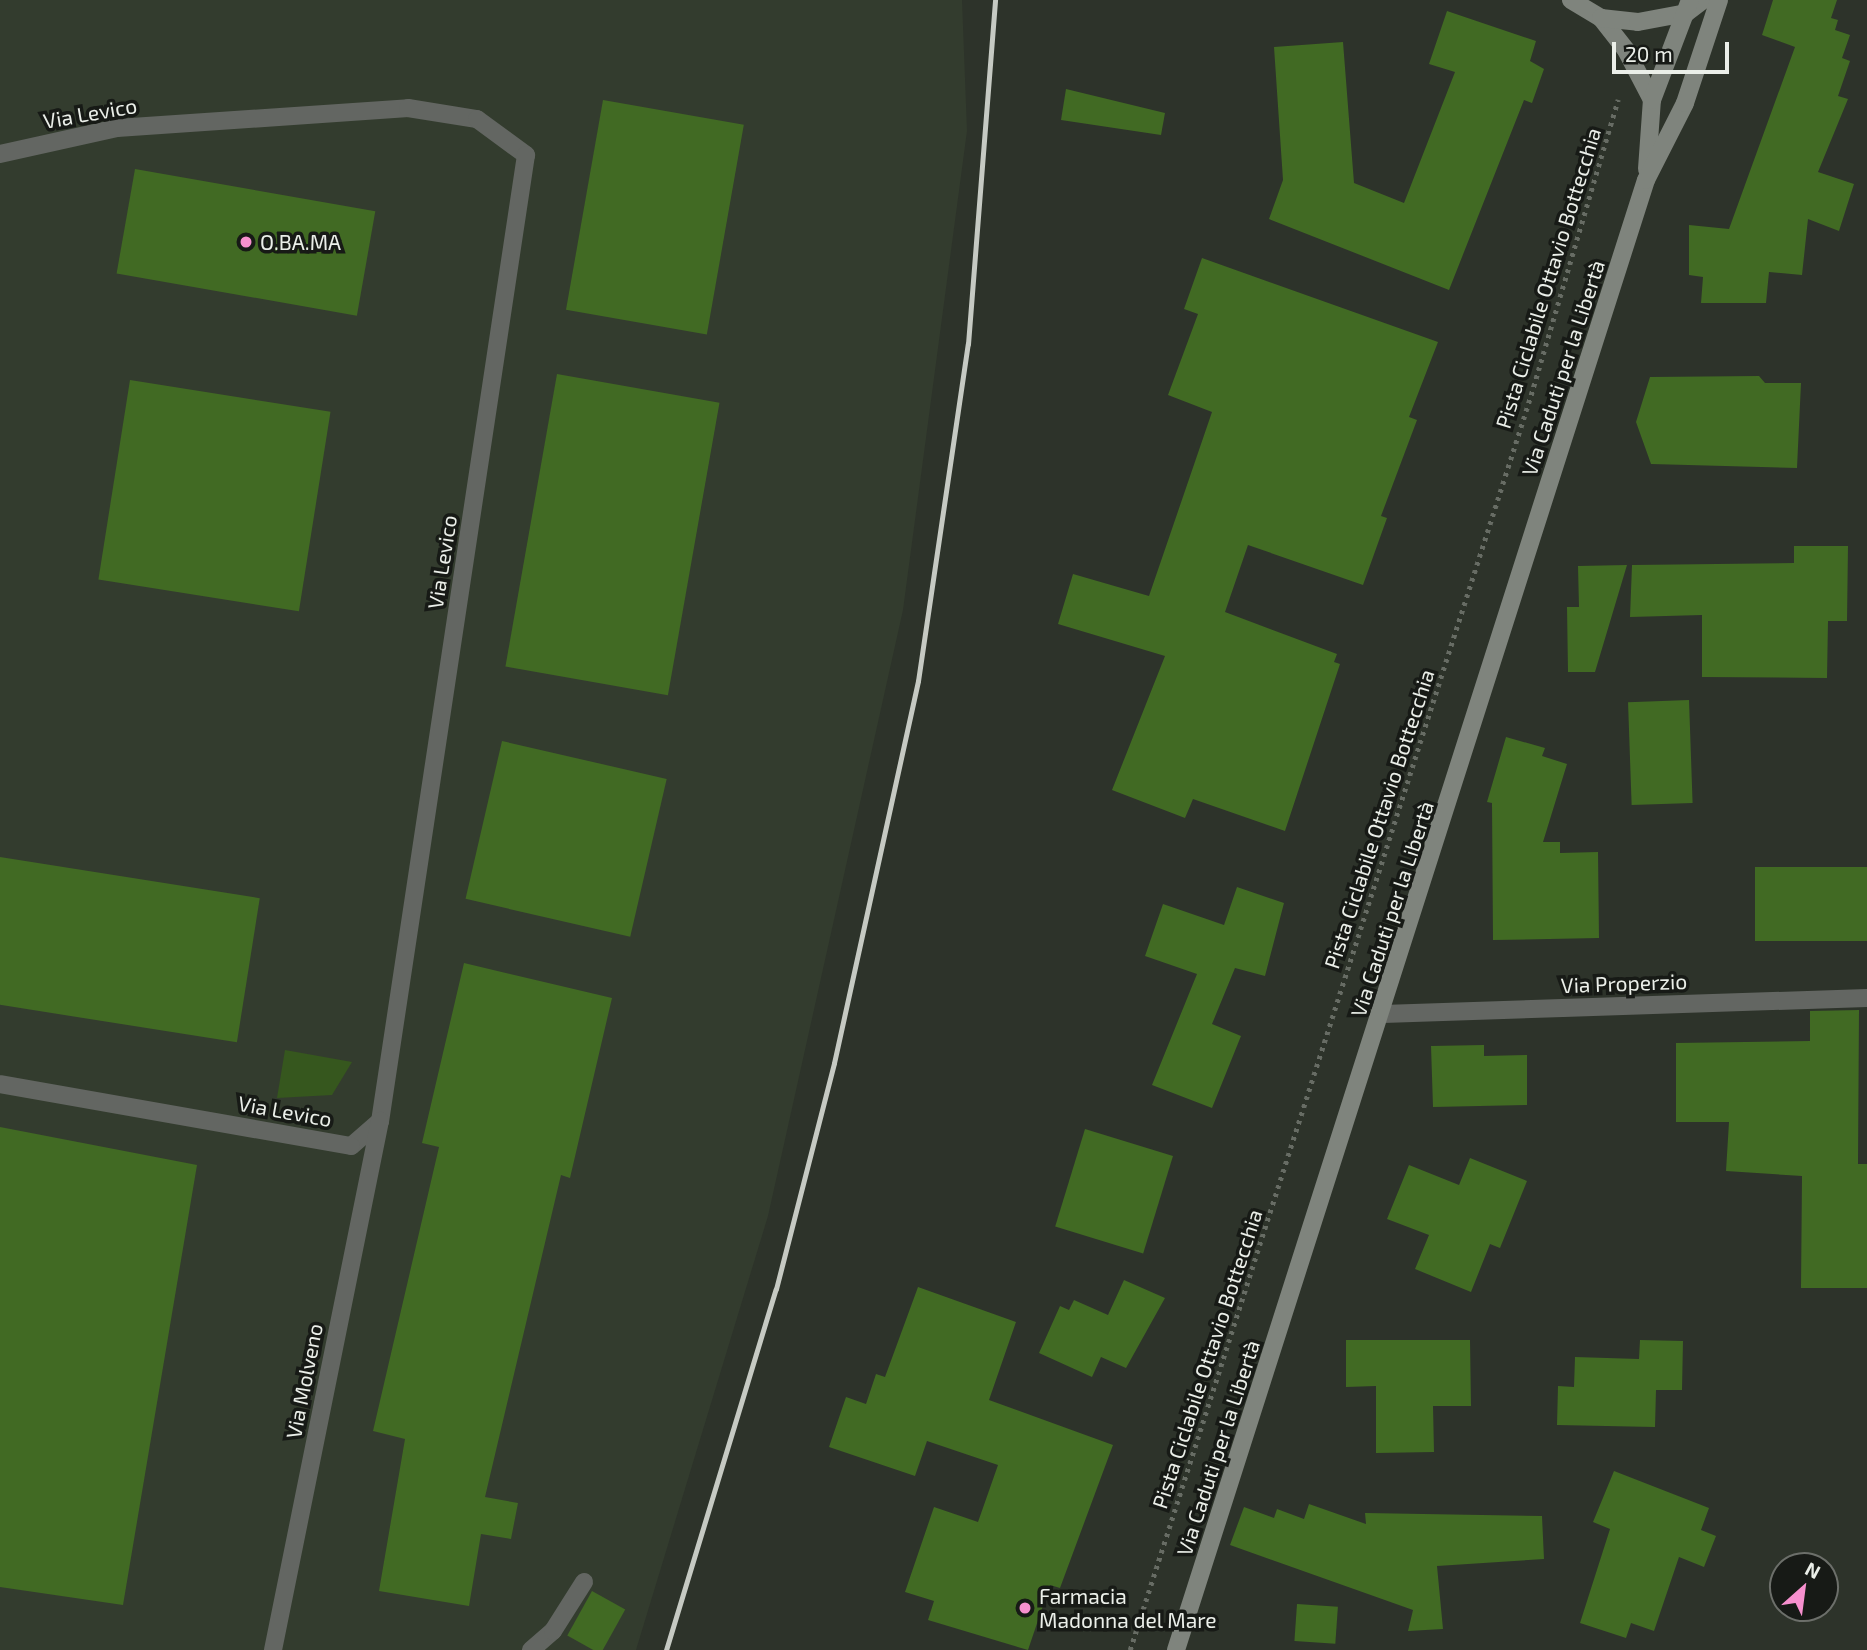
<!DOCTYPE html>
<meta charset="utf-8">
<style>
body{margin:0}
#map{position:relative;width:1867px;height:1650px;overflow:hidden;background:#2d332a;font-family:"Exo 2",sans-serif}
div>[style]{position:absolute}
[style*='--x']{left:calc(var(--x)*1px);top:calc(var(--y)*1px);width:calc(var(--w)*1px);rotate:calc(var(--a)*1deg)}
.built>*{inset:0;background:#333c2e}
.green>*{inset:0;background:#36571e}
.building>*{inset:0;background:#416a23;transform-origin:0 0}
.path>*{height:4.5px;margin-top:-2.25px;transform-origin:0;background:repeating-linear-gradient(90deg,#676c64 0 3.5px,transparent 0 8.5px)}
.street>*{height:18px;margin:-9px;padding:0 9px;transform-origin:9px;border-radius:9px;background:#636662}
.secondary>*{height:18px;margin:-9px;padding:0 9px;transform-origin:9px;border-radius:9px;background:#7f847d}
.rail>*{height:5px;margin:-2.5px;padding:0 2.5px;transform-origin:2.5px;border-radius:2.5px;background:#c6cac3}
.dots>*{width:19px;height:19px;translate:-50% -50%;box-sizing:border-box;border:4px solid #171a16;border-radius:50%}
span{translate:-50% -50%;white-space:nowrap;text-align:center;line-height:1.15;-webkit-text-stroke:7px #171a16;paint-order:stroke}
.street-label{font-size:21px;color:#ebefe9}
.poi-label{font-size:21px;color:#ebefe9}
.left{translate:0 -50%;text-align:left}
.north{position:absolute;left:1769px;top:1552px;width:70px;height:70px;box-sizing:border-box;background:#171a16;border:2px solid #6c6f6a;border-radius:50%;rotate:28deg;font-size:19px;font-weight:700;line-height:28px;text-align:center;color:#ebefe9}
.north::after{content:'';display:block;margin:auto;width:24px;height:32px;background:#f790ce;clip-path:polygon(50% 0,100% 100%,50% 72%,0 100%)}
.scale{position:absolute;left:1612px;top:42px;width:117px;height:32px;box-sizing:border-box;border:4px solid #ebefe9;border-top:0;padding-left:9px;font-size:21px;line-height:24px;white-space:nowrap;color:#ebefe9;-webkit-text-stroke:5px #171a16;paint-order:stroke}
</style>
<div id="map">
<div class="built">
<i style="clip-path:polygon(0 0,962px 0,967px 131px,903px 610px,768px 1216px,636px 1650px,0 1650px)"></i>
</div>
<div class="green">
<i style="clip-path:polygon(285px 1050px,352px 1062px,332px 1095px,277px 1098px)"></i>
</div>
<div class="building">
<i style="clip-path:polygon(1773px 0,1837px 0,1831px 18px,1838px 20px,1835px 30px,1850px 35px,1842px 58px,1850px 61px,1838px 96px,1848px 99px,1818px 172px,1854px 184px,1839px 231px,1808px 219px,1802px 275px,1769px 272px,1766px 303px,1701px 303px,1703px 277px,1689px 275px,1689px 225px,1729px 229px,1795px 47px,1762px 35px)"></i>
<i style="clip-path:polygon(1447px 11px,1536px 41px,1530px 61px,1544px 69px,1532px 103px,1524px 100px,1449px 290px,1269px 219px,1283px 180px,1274px 47px,1343px 42px,1354px 183px,1404px 203px,1455px 72px,1429px 64px)"></i>
<i style="clip-path:polygon(1066px 89px,1165px 113px,1161px 135px,1061px 120px)"></i>
<i style="left:603px;top:100px;width:143px;height:213px;rotate:10deg"></i>
<i style="left:135px;top:169px;width:244px;height:106px;rotate:10deg"></i>
<i style="clip-path:polygon(1202px 258px,1438px 342px,1409px 417px,1417px 420px,1381px 516px,1387px 518px,1363px 585px,1248px 545px,1225px 612px,1337px 654px,1334px 662px,1340px 664px,1285px 831px,1193px 799px,1185px 818px,1112px 790px,1165px 656px,1058px 624px,1073px 574px,1149px 596px,1212px 412px,1168px 395px,1198px 314px,1184px 309px)"></i>
<i style="left:557px;top:374px;width:165px;height:297px;rotate:10deg"></i>
<i style="clip-path:polygon(1759px 376px,1765px 383px,1801px 383px,1797px 468px,1651px 464px,1636px 422px,1650px 377px)"></i>
<i style="left:130px;top:380px;width:203px;height:202px;rotate:9deg"></i>
<i style="clip-path:polygon(1794px 546px,1848px 546px,1847px 621px,1828px 621px,1827px 678px,1702px 677px,1702px 615px,1630px 617px,1632px 565px,1794px 563px)"></i>
<i style="clip-path:polygon(1627px 565px,1595px 672px,1568px 672px,1567px 607px,1579px 607px,1578px 566px)"></i>
<i style="left:1689px;top:700px;width:103px;height:61px;rotate:88deg"></i>
<i style="clip-path:polygon(1506px 737px,1545px 748px,1542px 756px,1567px 764px,1543px 842px,1560px 842px,1560px 853px,1598px 852px,1599px 938px,1493px 940px,1492px 803px,1487px 802px)"></i>
<i style="left:502px;top:741px;width:169px;height:162px;rotate:13deg"></i>
<i style="left:0;top:857px;width:263px;height:146px;rotate:9deg"></i>
<i style="left:1867px;top:867px;width:74px;height:112px;rotate:90deg"></i>
<i style="clip-path:polygon(1237px 887px,1284px 903px,1265px 976px,1235px 968px,1212px 1024px,1241px 1036px,1212px 1108px,1152px 1085px,1197px 974px,1145px 956px,1163px 904px,1224px 925px)"></i>
<i style="clip-path:polygon(464px 963px,612px 998px,570px 1178px,561px 1175px,485px 1497px,518px 1503px,511px 1539px,481px 1534px,469px 1606px,379px 1591px,405px 1439px,373px 1431px,439px 1147px,422px 1143px)"></i>
<i style="clip-path:polygon(1859px 1010px,1858px 1164px,1867px 1164px,1867px 1288px,1801px 1288px,1802px 1176px,1726px 1171px,1729px 1122px,1676px 1122px,1676px 1043px,1810px 1041px,1810px 1011px)"></i>
<i style="clip-path:polygon(1484px 1045px,1484px 1056px,1527px 1055px,1527px 1105px,1433px 1107px,1431px 1046px)"></i>
<i style="clip-path:polygon(0 1127px,197px 1165px,123px 1605px,0 1587px)"></i>
<i style="left:1085px;top:1129px;width:92px;height:102px;rotate:17deg"></i>
<i style="clip-path:polygon(1470px 1158px,1527px 1181px,1500px 1248px,1490px 1244px,1471px 1292px,1415px 1269px,1429px 1235px,1387px 1219px,1409px 1165px,1459px 1185px)"></i>
<i style="clip-path:polygon(1124px 1280px,1165px 1298px,1126px 1368px,1101px 1357px,1092px 1377px,1039px 1353px,1060px 1306px,1069px 1310px,1074px 1300px,1108px 1315px)"></i>
<i style="clip-path:polygon(918px 1287px,1016px 1322px,989px 1400px,1113px 1445px,1060px 1588px,1050px 1585px,1028px 1650px,928px 1620px,934px 1601px,905px 1592px,934px 1507px,978px 1522px,998px 1465px,927px 1441px,915px 1476px,829px 1447px,846px 1397px,866px 1404px,876px 1374px,885px 1377px)"></i>
<i style="clip-path:polygon(1346px 1340px,1470px 1340px,1471px 1406px,1433px 1406px,1434px 1452px,1376px 1453px,1376px 1386px,1346px 1387px)"></i>
<i style="clip-path:polygon(1640px 1340px,1683px 1341px,1682px 1390px,1656px 1390px,1655px 1427px,1557px 1425px,1558px 1386px,1574px 1387px,1575px 1357px,1639px 1359px)"></i>
<i style="clip-path:polygon(1614px 1471px,1709px 1508px,1701px 1530px,1716px 1536px,1704px 1567px,1679px 1557px,1654px 1631px,1631px 1623px,1626px 1638px,1580px 1623px,1610px 1529px,1593px 1522px)"></i>
<i style="clip-path:polygon(1309px 1504px,1366px 1524px,1365px 1513px,1542px 1516px,1544px 1559px,1437px 1566px,1443px 1629px,1408px 1631px,1413px 1610px,1230px 1545px,1244px 1507px,1274px 1518px,1277px 1509px,1304px 1519px)"></i>
<i style="left:592px;top:1591px;width:38px;height:51px;rotate:29deg"></i>
<i style="left:1297px;top:1604px;width:41px;height:37px;rotate:4deg"></i>
</div>
<div class="path">
<i style="--x:1130;--y:1650;--w:1318;--a:-72.28"></i>
<i style="--x:1531;--y:395;--w:308;--a:-73.6"></i>
</div>
<div class="street">
<i style="--x:0;--y:154;--w:120;--a:-12.5"></i>
<i style="--x:117;--y:128;--w:292;--a:-3.9"></i>
<i style="--x:408;--y:108;--w:70;--a:9.1"></i>
<i style="--x:477;--y:119;--w:61;--a:36.3"></i>
<i style="--x:526;--y:155;--w:977;--a:98.59"></i>
<i style="--x:380;--y:1121;--w:38;--a:139"></i>
<i style="--x:351;--y:1146;--w:356;--a:-170"></i>
<i style="--x:1383;--y:1014;--w:484;--a:-1.9"></i>
<i style="--x:273;--y:1650;--w:540;--a:-78.57"></i>
<i style="--x:531;--y:1650;--w:29;--a:-41"></i>
<i style="--x:553;--y:1631;--w:58;--a:-57.7"></i>
</div>
<div class="secondary">
<i style="--x:1571;--y:0;--w:35;--a:31"></i>
<i style="--x:1601;--y:18;--w:41;--a:52"></i>
<i style="--x:1626;--y:50;--w:56;--a:62.5"></i>
<i style="--x:1601;--y:18;--w:37;--a:6"></i>
<i style="--x:1638;--y:22;--w:49;--a:-10.6"></i>
<i style="--x:1686;--y:13;--w:21;--a:-37"></i>
<i style="--x:1647;--y:169;--w:69;--a:-85.9"></i>
<i style="--x:1652;--y:100;--w:107;--a:-69.2"></i>
<i style="--x:1176;--y:1650;--w:1543;--a:-72.27"></i>
<i style="--x:1646;--y:180;--w:86;--a:-63.1"></i>
<i style="--x:1685;--y:103;--w:108;--a:-71.7"></i>
</div>
<div class="rail">
<i style="--x:666;--y:1650;--w:377;--a:-73.1"></i>
<i style="--x:776;--y:1289;--w:233;--a:-75.6"></i>
<i style="--x:834;--y:1063;--w:391;--a:-77.6"></i>
<i style="--x:918;--y:681;--w:341;--a:-81.6"></i>
<i style="--x:968;--y:344;--w:345;--a:-85.5"></i>
</div>
<div class="dots">
<i style="left:246px;top:242px;background:#f790ce"></i>
<i style="left:1025px;top:1608px;background:#f790ce"></i>
</div>
<div class="street-label">
<span style="left:90px;top:113px;rotate:-10deg">Via Levico</span>
<span style="left:1548px;top:278px;rotate:-73deg">Pista Ciclabile Ottavio Bottecchia</span>
<span style="left:1563px;top:368px;rotate:-72deg">Via Caduti per la Libertà</span>
<span style="left:442px;top:562px;rotate:-81deg">Via Levico</span>
<span style="left:1379px;top:819px;rotate:-72deg">Pista Ciclabile Ottavio Bottecchia</span>
<span style="left:1392px;top:909px;rotate:-72deg">Via Caduti per la Libertà</span>
<span style="left:1624px;top:983px;rotate:-2deg">Via Properzio</span>
<span style="left:285px;top:1111px;rotate:10deg">Via Levico</span>
<span style="left:1207px;top:1359px;rotate:-72deg">Pista Ciclabile Ottavio Bottecchia</span>
<span style="left:304px;top:1381px;rotate:-79deg">Via Molveno</span>
<span style="left:1218px;top:1448px;rotate:-72deg">Via Caduti per la Libertà</span>
</div>
<div class="poi-label">
<span class="left" style="left:260px;top:242px">O.BA.MA</span>
<span class="left" style="left:1039px;top:1608px">Farmacia<br>Madonna del Mare</span>
</div>
<div class="north">N</div>
<div class="scale">20 m</div>
</div>
